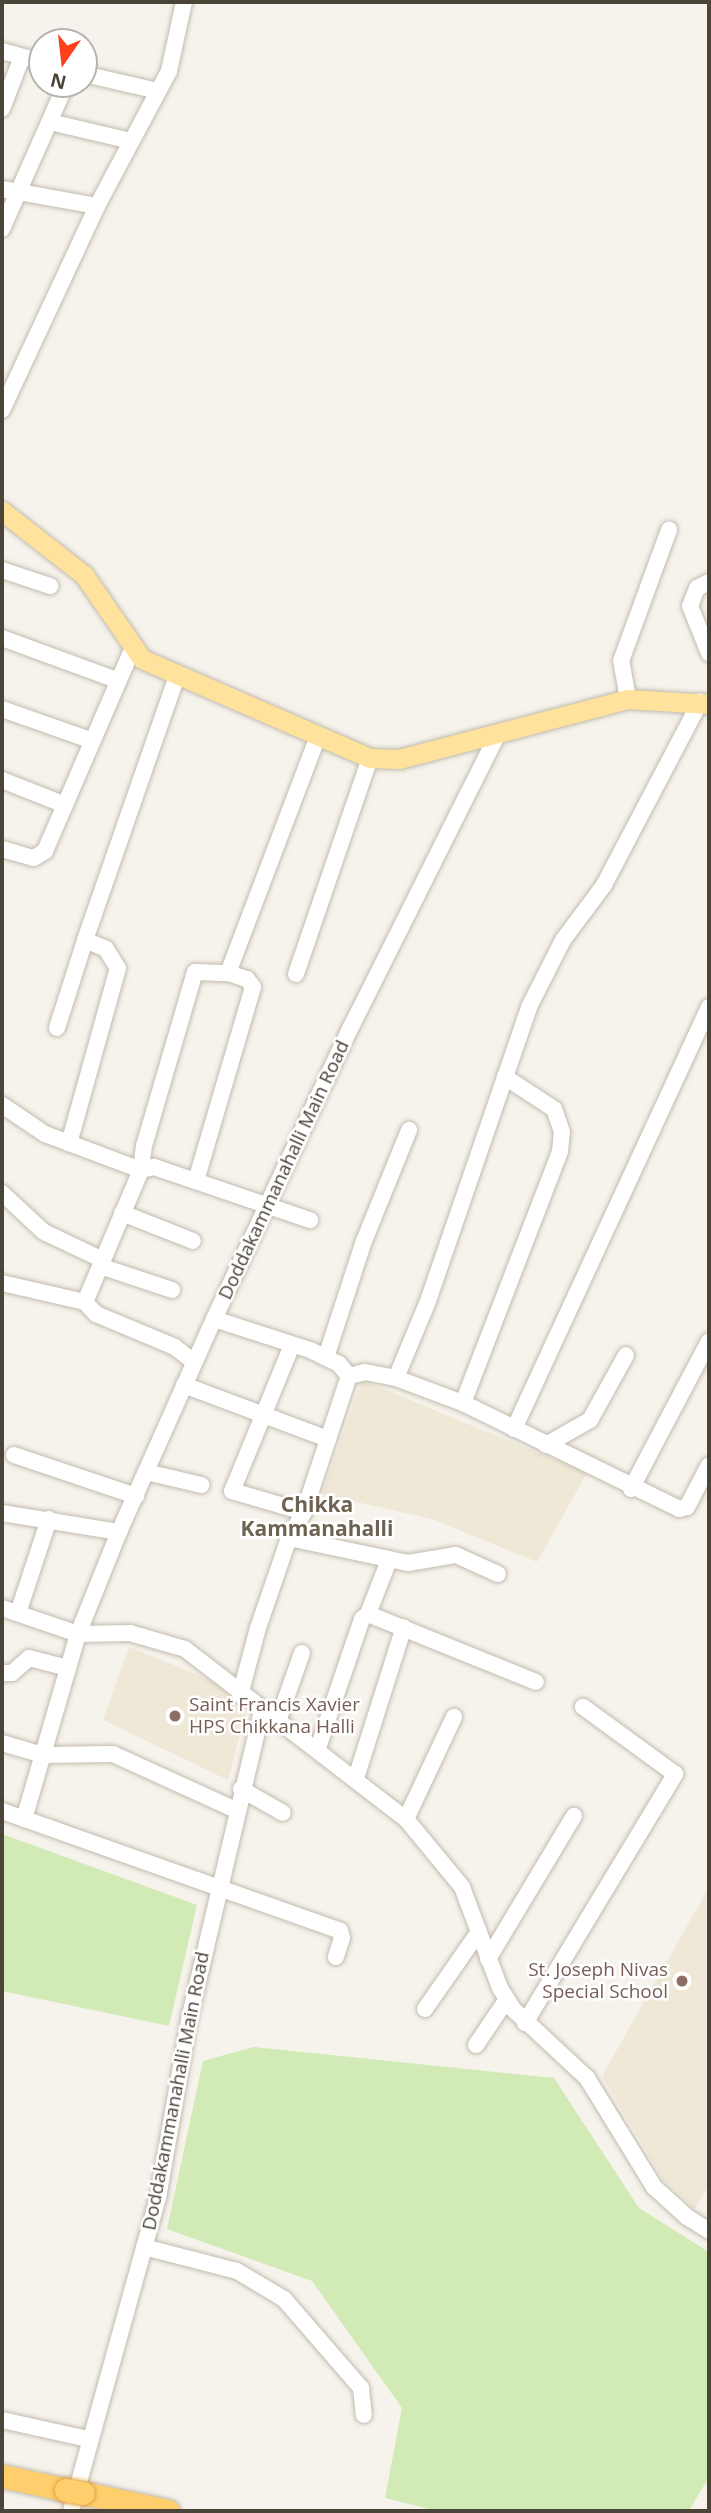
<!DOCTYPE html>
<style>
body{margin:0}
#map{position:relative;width:711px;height:2513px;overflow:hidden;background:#f6f3ec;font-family:"Open Sans",sans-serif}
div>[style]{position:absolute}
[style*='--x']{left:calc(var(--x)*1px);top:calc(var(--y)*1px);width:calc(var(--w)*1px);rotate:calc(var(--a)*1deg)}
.education>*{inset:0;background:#efe8d6}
.green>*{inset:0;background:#d2eab5}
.roads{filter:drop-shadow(0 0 2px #c2bbae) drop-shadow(0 0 2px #c2bbae)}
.minor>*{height:16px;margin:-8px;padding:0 8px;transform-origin:8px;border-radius:8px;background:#fff}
.major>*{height:19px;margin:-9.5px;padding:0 9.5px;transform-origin:9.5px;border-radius:9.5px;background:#ffe39c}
.highway>*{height:23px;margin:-11.5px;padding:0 11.5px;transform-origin:11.5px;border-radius:11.5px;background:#ffcf6e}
.bridges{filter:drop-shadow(0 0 2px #e0a43c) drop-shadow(0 0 2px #e0a43c)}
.highway-bridge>*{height:23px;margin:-11.5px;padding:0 11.5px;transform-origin:11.5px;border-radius:11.5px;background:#ffcf6e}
.dots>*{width:19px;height:19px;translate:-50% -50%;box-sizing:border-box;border:4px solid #fff;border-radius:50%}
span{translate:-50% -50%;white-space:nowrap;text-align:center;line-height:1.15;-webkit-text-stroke:5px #fff;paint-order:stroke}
.street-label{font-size:19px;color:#4b4439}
.education-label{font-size:19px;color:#785e54}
.left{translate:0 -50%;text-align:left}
.right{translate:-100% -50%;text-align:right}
.neighbourhood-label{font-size:21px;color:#6e6250;font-weight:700}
.frame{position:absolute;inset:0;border:4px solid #4b4439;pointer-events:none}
.north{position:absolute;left:28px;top:28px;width:70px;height:70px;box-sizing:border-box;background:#fff;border:2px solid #b7b4b0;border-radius:50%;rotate:194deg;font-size:19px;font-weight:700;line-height:28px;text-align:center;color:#4b4439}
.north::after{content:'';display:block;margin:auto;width:24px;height:32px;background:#fc3f1d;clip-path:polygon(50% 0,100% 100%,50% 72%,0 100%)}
</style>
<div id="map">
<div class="education">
<i style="clip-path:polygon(362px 1380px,587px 1473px,537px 1562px,432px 1519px,322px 1494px)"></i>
<i style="clip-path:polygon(129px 1647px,216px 1682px,246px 1713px,228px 1780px,103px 1720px)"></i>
<i style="clip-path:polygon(709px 1887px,709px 2185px,695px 2209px,663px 2179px,602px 2076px)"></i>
</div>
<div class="green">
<i style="clip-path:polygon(2px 1834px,197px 1905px,169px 2026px,2px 1991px)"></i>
<i style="clip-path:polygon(253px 2047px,554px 2078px,639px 2208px,709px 2252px,709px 2477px,689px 2511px,437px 2511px,385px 2498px,402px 2408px,312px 2281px,167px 2229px,203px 2061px)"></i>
</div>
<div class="roads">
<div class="minor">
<i style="--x:2;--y:51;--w:41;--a:15.4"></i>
<i style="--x:84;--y:74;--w:76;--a:12.9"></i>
<i style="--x:2;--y:109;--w:56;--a:-69"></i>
<i style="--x:50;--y:122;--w:83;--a:13.2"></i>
<i style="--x:2;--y:189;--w:97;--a:10.1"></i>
<i style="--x:2;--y:229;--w:158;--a:-66.2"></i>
<i style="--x:2;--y:410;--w:225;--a:-65"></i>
<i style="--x:97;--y:206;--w:153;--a:-61.9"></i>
<i style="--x:169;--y:71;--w:71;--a:-77.7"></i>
<i style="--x:2;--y:570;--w:51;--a:18.4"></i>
<i style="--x:709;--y:582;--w:13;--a:153"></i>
<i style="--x:697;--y:588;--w:19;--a:111"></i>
<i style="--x:690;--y:606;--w:51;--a:68"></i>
<i style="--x:2;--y:638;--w:122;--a:20.1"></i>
<i style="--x:628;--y:699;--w:39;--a:-100"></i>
<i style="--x:621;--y:661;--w:140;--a:-69.9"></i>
<i style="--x:2;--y:709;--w:93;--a:19.4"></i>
<i style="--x:2;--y:780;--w:68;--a:21.6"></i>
<i style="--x:2;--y:849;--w:33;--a:16"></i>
<i style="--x:34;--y:858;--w:13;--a:-32"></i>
<i style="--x:45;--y:851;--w:219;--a:-66.6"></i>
<i style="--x:85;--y:940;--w:280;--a:-70.8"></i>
<i style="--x:228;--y:973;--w:250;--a:-69.2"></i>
<i style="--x:296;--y:974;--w:228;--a:-71.1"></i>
<i style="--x:57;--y:1028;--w:92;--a:-72.3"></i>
<i style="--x:85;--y:940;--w:23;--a:23"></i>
<i style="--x:106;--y:949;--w:22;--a:58"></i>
<i style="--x:118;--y:968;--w:182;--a:105.6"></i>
<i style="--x:2;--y:1105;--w:52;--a:34"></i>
<i style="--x:45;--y:1134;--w:103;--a:20.6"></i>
<i style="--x:141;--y:1170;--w:24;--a:-83"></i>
<i style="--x:144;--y:1146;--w:181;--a:-73.7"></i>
<i style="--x:195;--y:972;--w:33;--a:2"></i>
<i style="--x:228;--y:973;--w:20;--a:18"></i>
<i style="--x:247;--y:979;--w:10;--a:53"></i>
<i style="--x:253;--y:987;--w:202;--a:106.4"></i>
<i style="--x:2;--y:1193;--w:57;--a:42.9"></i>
<i style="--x:44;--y:1232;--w:65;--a:25.4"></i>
<i style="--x:122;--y:1213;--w:76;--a:21.5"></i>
<i style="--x:100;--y:1266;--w:76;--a:18.4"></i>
<i style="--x:2;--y:1283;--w:85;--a:12.9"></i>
<i style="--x:292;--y:1345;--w:158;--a:112.3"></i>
<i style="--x:232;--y:1491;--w:75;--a:16.3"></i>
<i style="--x:326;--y:1357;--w:122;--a:-71.9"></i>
<i style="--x:364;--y:1241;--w:120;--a:-67.9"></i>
<i style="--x:194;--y:1362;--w:24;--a:-142"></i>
<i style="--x:175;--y:1347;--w:86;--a:-157.3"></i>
<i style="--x:96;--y:1314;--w:16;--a:-133"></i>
<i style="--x:85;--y:1302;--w:143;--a:-67"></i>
<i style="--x:141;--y:1170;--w:13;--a:-13"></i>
<i style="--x:154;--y:1167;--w:165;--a:18.8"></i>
<i style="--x:349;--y:1376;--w:16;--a:-14"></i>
<i style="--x:365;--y:1372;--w:32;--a:11"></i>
<i style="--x:396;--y:1378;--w:72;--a:20.5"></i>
<i style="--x:463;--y:1403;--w:241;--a:26.1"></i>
<i style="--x:679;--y:1509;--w:8;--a:-14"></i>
<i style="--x:687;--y:1507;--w:47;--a:-62.4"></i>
<i style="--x:396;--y:1378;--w:83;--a:-67.4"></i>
<i style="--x:428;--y:1301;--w:311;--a:-71"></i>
<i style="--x:529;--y:1007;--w:75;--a:-63.1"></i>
<i style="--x:563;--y:940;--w:69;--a:-53.3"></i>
<i style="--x:604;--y:885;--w:207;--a:-62.3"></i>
<i style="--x:184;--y:1385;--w:154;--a:20.6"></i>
<i style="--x:463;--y:1403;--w:270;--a:-68.9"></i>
<i style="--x:560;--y:1151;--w:19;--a:-84"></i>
<i style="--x:562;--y:1132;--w:24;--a:-109"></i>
<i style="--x:554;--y:1109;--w:59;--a:-146.9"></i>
<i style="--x:514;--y:1429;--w:465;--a:-65.2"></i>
<i style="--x:546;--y:1445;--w:51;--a:-29.6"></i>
<i style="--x:590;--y:1420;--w:74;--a:-61"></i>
<i style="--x:14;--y:1455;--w:129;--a:18.6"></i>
<i style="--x:146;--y:1472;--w:57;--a:13.1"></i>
<i style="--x:631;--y:1489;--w:167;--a:-62.2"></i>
<i style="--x:2;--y:1513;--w:119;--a:9.2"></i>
<i style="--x:119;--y:1532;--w:233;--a:-66"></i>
<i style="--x:289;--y:1538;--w:122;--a:11.9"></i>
<i style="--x:408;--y:1563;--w:49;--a:-9.5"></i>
<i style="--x:456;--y:1555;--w:46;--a:24.3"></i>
<i style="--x:2;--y:1608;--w:80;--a:18.9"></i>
<i style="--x:78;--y:1634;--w:52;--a:-1.1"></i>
<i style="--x:130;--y:1633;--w:57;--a:16.2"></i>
<i style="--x:185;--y:1649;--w:279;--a:37.6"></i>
<i style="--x:406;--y:1819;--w:88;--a:50.5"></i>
<i style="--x:462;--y:1887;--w:108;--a:69.4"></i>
<i style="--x:500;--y:1988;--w:26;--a:58"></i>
<i style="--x:514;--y:2010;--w:100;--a:43"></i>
<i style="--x:587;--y:2078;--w:128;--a:58.4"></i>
<i style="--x:654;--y:2187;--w:45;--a:42.3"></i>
<i style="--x:687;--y:2217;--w:26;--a:32"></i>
<i style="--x:18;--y:1613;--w:99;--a:-71.7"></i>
<i style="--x:368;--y:1614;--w:58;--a:-68.7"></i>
<i style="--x:2;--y:1673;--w:10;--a:0"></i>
<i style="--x:12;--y:1673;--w:23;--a:-41"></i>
<i style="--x:29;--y:1658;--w:40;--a:14.4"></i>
<i style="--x:240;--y:1695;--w:69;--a:-75"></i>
<i style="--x:258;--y:1628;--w:95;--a:-71"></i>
<i style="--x:289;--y:1538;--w:30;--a:-60"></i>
<i style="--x:304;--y:1512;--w:143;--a:-71.7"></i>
<i style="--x:349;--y:1376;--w:16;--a:-130"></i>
<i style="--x:339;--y:1364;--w:32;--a:-154"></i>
<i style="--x:310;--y:1350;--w:101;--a:-162.1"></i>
<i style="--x:214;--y:1319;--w:323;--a:-64.9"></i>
<i style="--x:351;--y:1027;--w:326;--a:-63.4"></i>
<i style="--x:278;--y:1721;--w:72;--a:-70.6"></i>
<i style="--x:2;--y:1743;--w:43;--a:16.3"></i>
<i style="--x:43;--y:1755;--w:70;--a:-0.8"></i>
<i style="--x:113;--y:1754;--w:135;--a:24.5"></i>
<i style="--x:318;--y:1748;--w:136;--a:-71.2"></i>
<i style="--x:362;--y:1619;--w:8;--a:-40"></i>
<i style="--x:368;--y:1614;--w:181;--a:22"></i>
<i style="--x:356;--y:1778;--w:158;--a:-72.4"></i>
<i style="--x:241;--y:1789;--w:48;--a:29.7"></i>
<i style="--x:2;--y:1811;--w:359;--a:19.5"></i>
<i style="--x:340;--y:1931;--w:7;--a:74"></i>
<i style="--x:342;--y:1938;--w:20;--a:108"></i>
<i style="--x:24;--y:1819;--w:193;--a:-73.7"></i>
<i style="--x:78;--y:1634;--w:110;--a:-68.1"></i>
<i style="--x:406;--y:1819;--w:113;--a:-64.8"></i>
<i style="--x:488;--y:1959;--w:167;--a:-59"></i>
<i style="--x:425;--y:2009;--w:93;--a:-55.1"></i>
<i style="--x:525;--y:2023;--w:291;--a:-58.9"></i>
<i style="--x:675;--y:1774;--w:114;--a:-143.9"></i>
<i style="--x:476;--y:2045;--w:55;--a:-56"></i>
<i style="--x:144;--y:2247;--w:96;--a:14.5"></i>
<i style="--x:237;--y:2271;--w:55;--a:30.8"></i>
<i style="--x:284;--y:2299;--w:118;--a:49.1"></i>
<i style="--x:361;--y:2388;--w:27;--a:84"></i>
<i style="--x:2;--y:2420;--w:88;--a:12.5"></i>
<i style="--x:71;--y:2511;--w:325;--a:-74.5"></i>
<i style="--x:158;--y:2198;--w:186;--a:-80.1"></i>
<i style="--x:190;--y:2015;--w:313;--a:-76.7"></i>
</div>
<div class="major">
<i style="--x:2;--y:511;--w:104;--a:38"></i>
<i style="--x:84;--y:575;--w:102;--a:55.4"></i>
<i style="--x:142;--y:659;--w:249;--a:23.5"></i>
<i style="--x:370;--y:758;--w:29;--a:2"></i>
<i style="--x:399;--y:759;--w:237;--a:-14.7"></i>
<i style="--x:628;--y:699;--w:81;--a:3.5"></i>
</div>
<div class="highway">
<i style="--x:2;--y:2476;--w:66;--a:12.3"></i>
<i style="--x:83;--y:2493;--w:87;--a:12"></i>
</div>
</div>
<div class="bridges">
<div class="highway-bridge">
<i style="--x:66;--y:2490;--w:17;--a:10"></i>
</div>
</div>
<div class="dots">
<i style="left:175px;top:1716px;background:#8d6e63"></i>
<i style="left:682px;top:1981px;background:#8d6e63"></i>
</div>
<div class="street-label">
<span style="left:284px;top:1170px;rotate:-65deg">Doddakammanahalli Main Road</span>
<span style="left:176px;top:2091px;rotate:-79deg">Doddakammanahalli Main Road</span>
</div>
<div class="education-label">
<span class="left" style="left:189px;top:1716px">Saint Francis Xavier<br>HPS Chikkana Halli</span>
<span class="right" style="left:668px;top:1981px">St. Joseph Nivas<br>Special School</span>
</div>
<div class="neighbourhood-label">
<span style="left:317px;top:1516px">Chikka<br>Kammanahalli</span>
</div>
<div class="frame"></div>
<div class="north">N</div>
</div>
